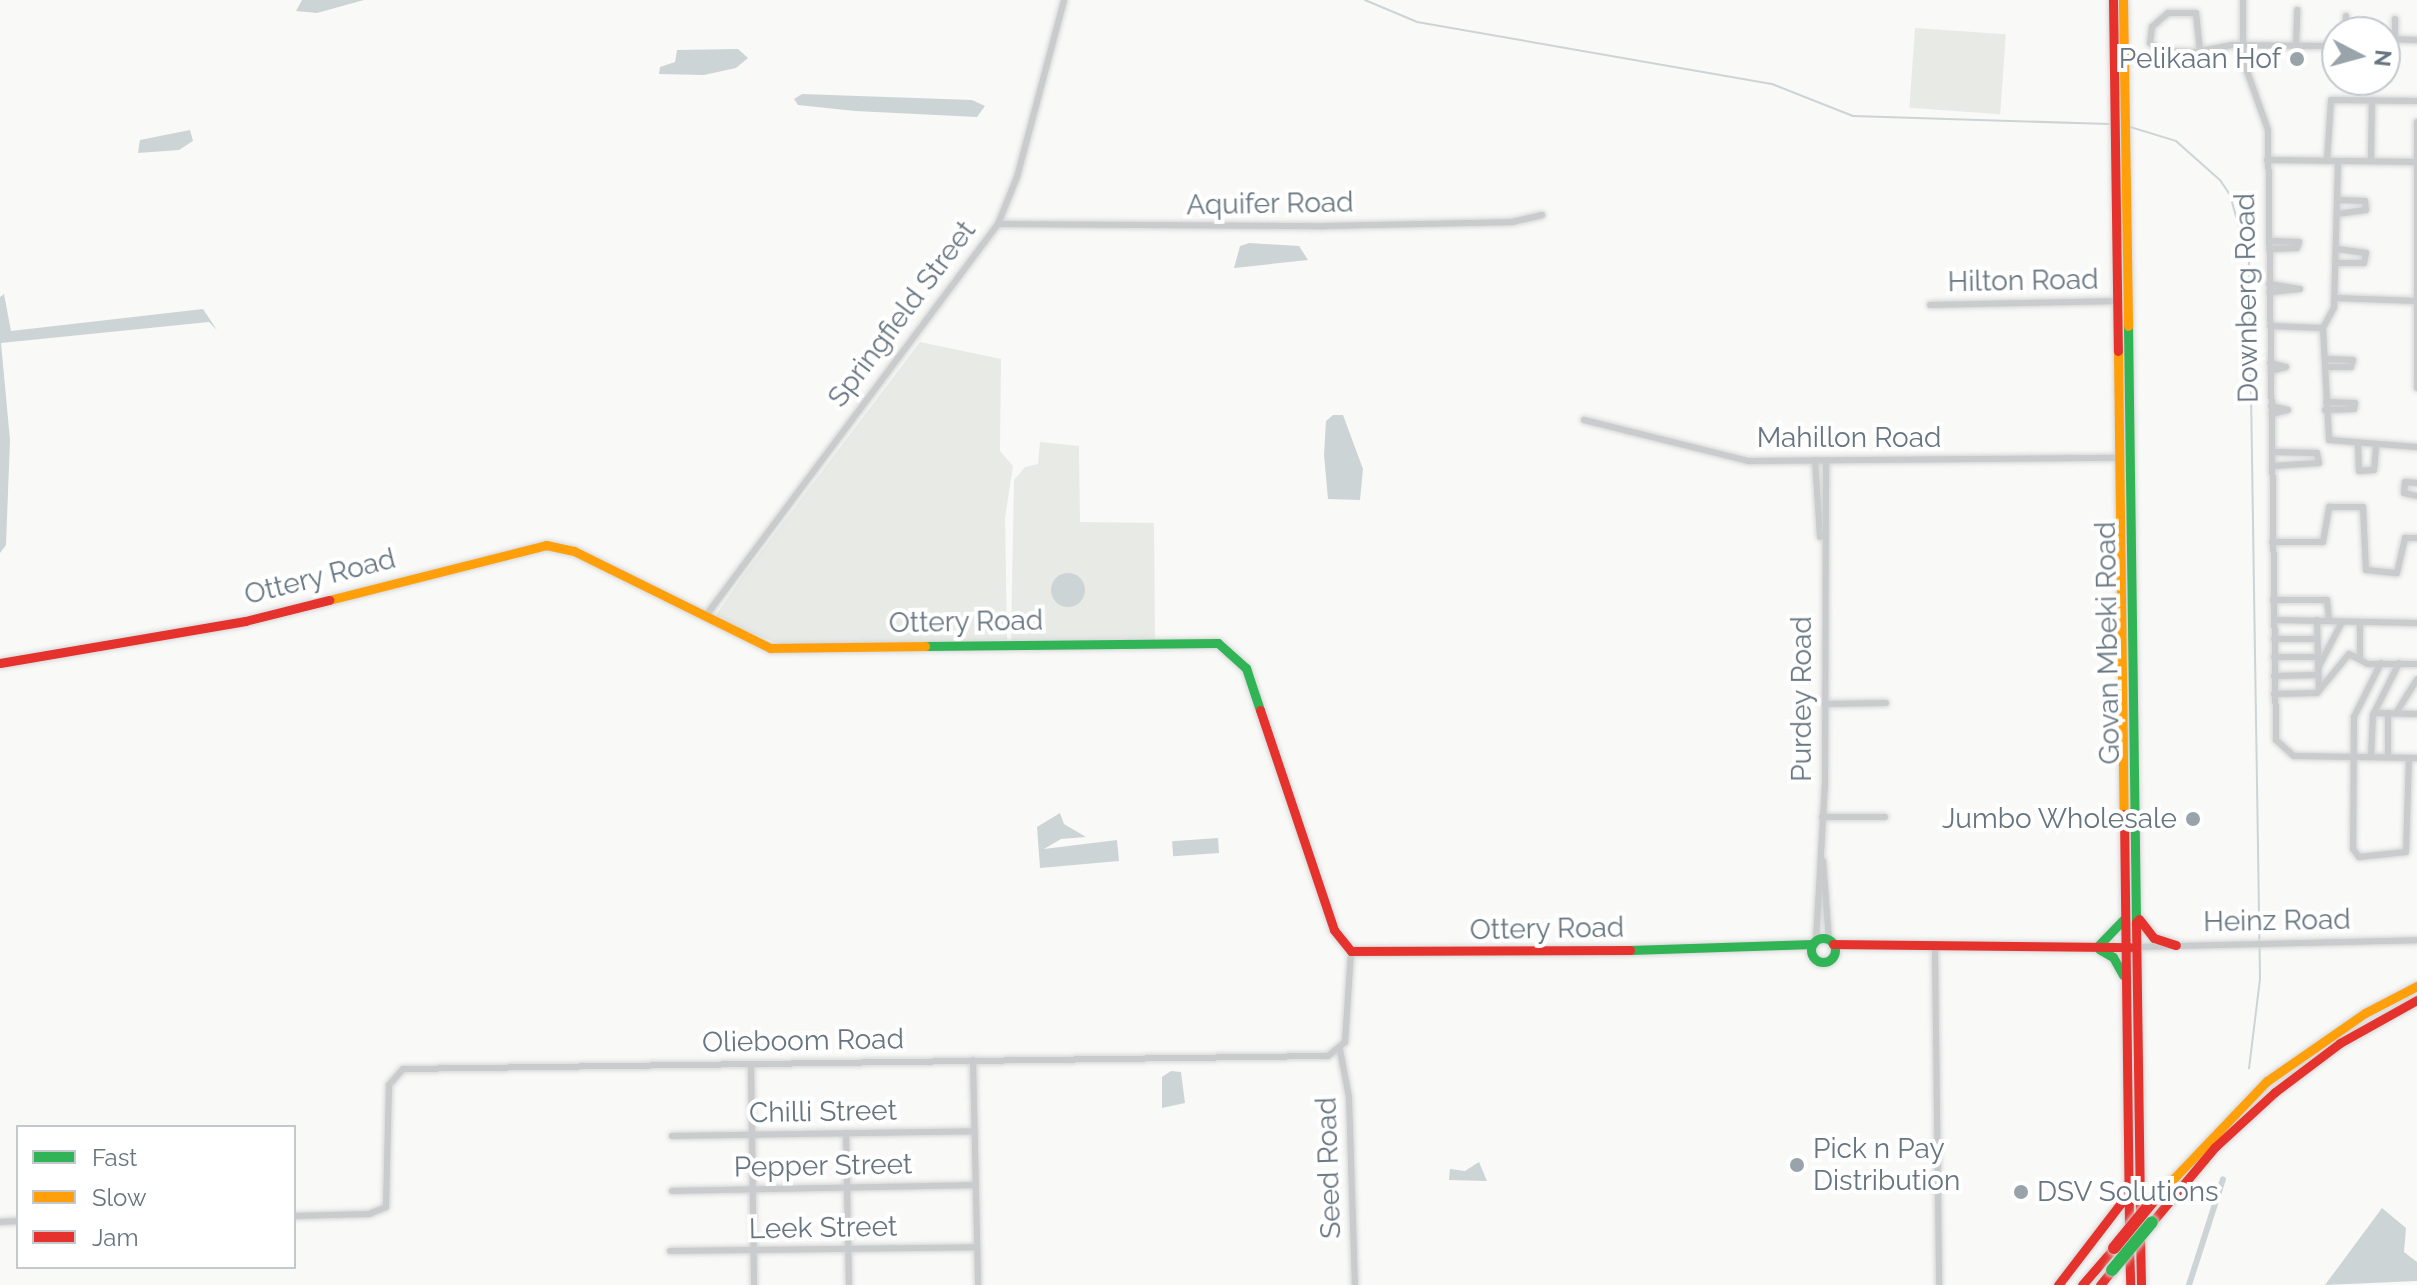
<!DOCTYPE html>
<style>
body{margin:0}
#map{position:relative;width:2417px;height:1285px;overflow:hidden;background:#f9f9f8;font-family:Raleway,sans-serif}
div>[style]{position:absolute}
[style*='--x']{left:calc(var(--x)*1px);top:calc(var(--y)*1px);width:calc(var(--w)*1px);rotate:calc(var(--a)*1deg)}
.green>*{inset:0;background:#e8eae6;transform-origin:0 0}
.water>*{inset:0;background:#cdd4d6;transform-origin:0 0}
.round{border-radius:50%}
.stream>*{height:2px;margin:-1px;padding:0 1px;transform-origin:1px;border-radius:1px;background:#cdd4d6}
.canal>*{height:6px;margin:-3px;padding:0 3px;transform-origin:3px;border-radius:3px;background:#cdd4d6}
.roads{filter:drop-shadow(0 0 2px #d5d6d6) drop-shadow(0 0 2px #d5d6d6)}
.street>*{height:6px;margin:-3px;padding:0 3px;transform-origin:3px;border-radius:3px;background:#cacbcc}
.fast>*{height:9px;margin:-4.5px;padding:0 4.5px;transform-origin:4.5px;border-radius:4.5px;background:#30b455}
.fast>.ring{margin:-4.5px;padding:0;box-sizing:content-box;background:none;border:9px solid #30b455;border-radius:50%}
.slow>*{height:9px;margin:-4.5px;padding:0 4.5px;transform-origin:4.5px;border-radius:4.5px;background:#ff9f0a}
.jam>*{height:9px;margin:-4.5px;padding:0 4.5px;transform-origin:4.5px;border-radius:4.5px;background:#e5322d}
.bridges{filter:drop-shadow(0 0 2px #d5d6d6) drop-shadow(0 0 2px #d5d6d6)}
.fast-bridge>*{height:12px;margin:-6px;padding:0 6px;transform-origin:6px;border-radius:6px;background:#30b455}
.jam-bridge>*{height:12px;margin:-6px;padding:0 6px;transform-origin:6px;border-radius:6px;background:#e5322d}
.dots>*{width:22px;height:22px;translate:-50% -50%;box-sizing:border-box;border:4px solid #fff;border-radius:50%}
span{translate:-50% -50%;white-space:nowrap;text-align:center;line-height:1.15;-webkit-text-stroke:8px #fff;paint-order:stroke}
.poi-label{font-size:28px;color:#667580}
.right{translate:-100% -50%;text-align:right}
.left{translate:0 -50%;text-align:left}
.street-label{font-size:28px;color:#667580}
.legend{position:absolute;left:16px;top:1125px;width:280px;height:144px;box-sizing:border-box;background:#fff;border:2px solid #c2c8cc;margin:0;padding:10px 14px;list-style:none;font-size:24px;color:#667580}
.legend li{display:flex;align-items:center;gap:16px;height:40px}
.legend b{width:40px;border:2px solid #c2c8cc}
.north{position:absolute;left:2321px;top:16px;width:80px;height:80px;box-sizing:border-box;background:#fff;border:2px solid #c2c8cc;border-radius:50%;rotate:96deg;font-size:22px;font-weight:700;line-height:32px;text-align:center;color:#667580}
.north::after{content:'';display:block;margin:auto;width:28px;height:36px;background:#99a3aa;clip-path:polygon(50% 0,100% 100%,50% 72%,0 100%)}
</style>
<div id="map">
<div class="green">
<i style="left:1915px;top:28px;width:91px;height:80px;rotate:4deg"></i>
<i style="clip-path:polygon(920px 342px,1001px 359px,1000px 451px,1013px 466px,1005px 518px,1007px 640px,786px 646px,719px 622px,716px 615px,742px 577px)"></i>
<i style="clip-path:polygon(1040px 442px,1079px 446px,1080px 522px,1154px 523px,1155px 640px,1011px 641px,1014px 480px,1025px 467px,1038px 464px)"></i>
</div>
<div class="water">
<i style="clip-path:polygon(302px 0,364px 0,317px 13px,296px 11px)"></i>
<i style="clip-path:polygon(677px 50px,738px 49px,748px 58px,736px 68px,704px 75px,659px 74px,660px 67px,675px 62px)"></i>
<i style="clip-path:polygon(802px 94px,972px 100px,985px 106px,977px 117px,855px 111px,798px 105px,794px 99px)"></i>
<i style="clip-path:polygon(190px 130px,193px 141px,179px 150px,138px 153px,140px 140px)"></i>
<i style="clip-path:polygon(1249px 243px,1299px 246px,1308px 260px,1234px 268px,1240px 246px)"></i>
<i style="clip-path:polygon(4px 294px,11px 331px,203px 309px,217px 330px,209px 322px,1px 343px,10px 440px,6px 545px,0 553px,0 297px)"></i>
<i style="clip-path:polygon(1333px 415px,1343px 415px,1363px 469px,1360px 500px,1328px 499px,1324px 455px,1326px 421px)"></i>
<i class="round" style="left:1051px;top:573px;width:34px;height:34px"></i>
<i style="clip-path:polygon(1060px 813px,1064px 824px,1086px 837px,1061px 839px,1044px 849px,1117px 840px,1119px 861px,1040px 868px,1037px 827px)"></i>
<i style="left:1218px;top:838px;width:15px;height:46px;rotate:86deg"></i>
<i style="clip-path:polygon(1171px 1071px,1181px 1072px,1185px 1103px,1162px 1108px,1162px 1077px)"></i>
<i style="clip-path:polygon(1479px 1162px,1487px 1181px,1449px 1180px,1450px 1169px,1465px 1171px)"></i>
<i style="clip-path:polygon(2382px 1208px,2406px 1228px,2404px 1252px,2417px 1262px,2417px 1281px,2325px 1285px)"></i>
</div>
<div class="stream">
<i style="--x:1365;--y:0;--w:56;--a:22.9"></i>
<i style="--x:1417;--y:22;--w:360;--a:9.9"></i>
<i style="--x:1772;--y:84;--w:87;--a:21.6"></i>
<i style="--x:1853;--y:116;--w:256;--a:1.8"></i>
<i style="--x:2127;--y:126;--w:51;--a:17"></i>
<i style="--x:2176;--y:141;--w:59;--a:41.6"></i>
<i style="--x:2220;--y:180;--w:18;--a:56"></i>
<i style="--x:2230;--y:195;--w:71;--a:74.4"></i>
<i style="--x:2249;--y:263;--w:716;--a:89.12"></i>
<i style="--x:2260;--y:979;--w:90;--a:97"></i>
</div>
<div class="canal">
<i style="--x:2189;--y:1285;--w:111;--a:-72.2"></i>
</div>
<div class="roads">
<div class="street">
<i style="--x:2243;--y:0;--w:60;--a:90"></i>
<i style="--x:2243;--y:60;--w:74;--a:70.3"></i>
<i style="--x:2268;--y:130;--w:610;--a:89.25"></i>
<i style="--x:2276;--y:740;--w:24;--a:42"></i>
<i style="--x:2294;--y:756;--w:123;--a:0.9"></i>
<i style="--x:2346;--y:32;--w:16;--a:-90"></i>
<i style="--x:2385;--y:39;--w:32;--a:2"></i>
<i style="--x:2395;--y:40;--w:21;--a:-90"></i>
<i style="--x:2296;--y:46;--w:36;--a:-88"></i>
<i style="--x:2200;--y:51;--w:38;--a:-96"></i>
<i style="--x:2196;--y:13;--w:28;--a:180"></i>
<i style="--x:2168;--y:13;--w:21;--a:139"></i>
<i style="--x:2152;--y:27;--w:16;--a:97"></i>
<i style="--x:2150;--y:43;--w:13;--a:39"></i>
<i style="--x:2160;--y:51;--w:36;--a:2"></i>
<i style="--x:2196;--y:52;--w:38;--a:-11"></i>
<i style="--x:2233;--y:45;--w:90;--a:0.6"></i>
<i style="--x:2323;--y:46;--w:15;--a:-16"></i>
<i style="--x:2417;--y:122;--w:266;--a:90"></i>
<i style="--x:2267;--y:160;--w:149;--a:0.8"></i>
<i style="--x:2327;--y:161;--w:61;--a:-86.2"></i>
<i style="--x:2331;--y:100;--w:86;--a:0.7"></i>
<i style="--x:2371;--y:161;--w:61;--a:-89.1"></i>
<i style="--x:2337;--y:214;--w:29;--a:-8"></i>
<i style="--x:2366;--y:210;--w:9;--a:-96"></i>
<i style="--x:2365;--y:201;--w:28;--a:-178"></i>
<i style="--x:998;--y:224;--w:327;--a:0.4"></i>
<i style="--x:1325;--y:226;--w:187;--a:-1.2"></i>
<i style="--x:1512;--y:222;--w:31;--a:-13"></i>
<i style="--x:2269;--y:241;--w:30;--a:2"></i>
<i style="--x:2299;--y:242;--w:6;--a:108"></i>
<i style="--x:2297;--y:248;--w:28;--a:178"></i>
<i style="--x:2336;--y:263;--w:28;--a:0"></i>
<i style="--x:2364;--y:263;--w:10;--a:-79"></i>
<i style="--x:2366;--y:253;--w:29;--a:-172"></i>
<i style="--x:2269;--y:284;--w:31;--a:9"></i>
<i style="--x:2300;--y:289;--w:31;--a:174"></i>
<i style="--x:2336;--y:298;--w:80;--a:2.1"></i>
<i style="--x:1930;--y:305;--w:188;--a:-1.2"></i>
<i style="--x:2270;--y:326;--w:53;--a:2.2"></i>
<i style="--x:2323;--y:328;--w:24;--a:-62"></i>
<i style="--x:2334;--y:307;--w:146;--a:-88.4"></i>
<i style="--x:2323;--y:328;--w:112;--a:86.9"></i>
<i style="--x:2329;--y:440;--w:88;--a:4.5"></i>
<i style="--x:2270;--y:363;--w:16;--a:14"></i>
<i style="--x:2286;--y:367;--w:16;--a:166"></i>
<i style="--x:2326;--y:367;--w:25;--a:0"></i>
<i style="--x:2351;--y:367;--w:7;--a:-74"></i>
<i style="--x:2353;--y:360;--w:27;--a:-178"></i>
<i style="--x:2271;--y:406;--w:17;--a:13"></i>
<i style="--x:2288;--y:410;--w:17;--a:167"></i>
<i style="--x:2325;--y:410;--w:29;--a:-2"></i>
<i style="--x:2354;--y:409;--w:6;--a:-81"></i>
<i style="--x:2355;--y:403;--w:29;--a:-178"></i>
<i style="--x:1584;--y:420;--w:170;--a:14"></i>
<i style="--x:1749;--y:461;--w:370;--a:-0.5"></i>
<i style="--x:2358;--y:445;--w:26;--a:88"></i>
<i style="--x:2359;--y:471;--w:15;--a:-4"></i>
<i style="--x:2374;--y:470;--w:24;--a:-85"></i>
<i style="--x:2272;--y:452;--w:45;--a:1.3"></i>
<i style="--x:2317;--y:453;--w:10;--a:79"></i>
<i style="--x:2319;--y:463;--w:47;--a:176.3"></i>
<i style="--x:1815;--y:460;--w:77;--a:86.3"></i>
<i style="--x:2417;--y:483;--w:12;--a:-175"></i>
<i style="--x:2405;--y:482;--w:11;--a:95"></i>
<i style="--x:2404;--y:493;--w:13;--a:13"></i>
<i style="--x:2272;--y:542;--w:51;--a:0"></i>
<i style="--x:2323;--y:542;--w:36;--a:-80"></i>
<i style="--x:2329;--y:507;--w:34;--a:0"></i>
<i style="--x:2363;--y:507;--w:63;--a:87.3"></i>
<i style="--x:2366;--y:570;--w:31;--a:6"></i>
<i style="--x:2397;--y:573;--w:36;--a:-77"></i>
<i style="--x:2405;--y:538;--w:12;--a:0"></i>
<i style="--x:2273;--y:600;--w:54;--a:0"></i>
<i style="--x:2327;--y:600;--w:20;--a:84"></i>
<i style="--x:705;--y:617;--w:490;--a:-53.3"></i>
<i style="--x:998;--y:224;--w:51;--a:-68"></i>
<i style="--x:1017;--y:177;--w:183;--a:-75.1"></i>
<i style="--x:2274;--y:620;--w:143;--a:1.2"></i>
<i style="--x:2317;--y:620;--w:70;--a:88.4"></i>
<i style="--x:2274;--y:639;--w:43;--a:0"></i>
<i style="--x:2274;--y:657;--w:43;--a:0"></i>
<i style="--x:2360;--y:659;--w:37;--a:-90"></i>
<i style="--x:2381;--y:663;--w:60;--a:116.6"></i>
<i style="--x:2354;--y:717;--w:132;--a:90.4"></i>
<i style="--x:2353;--y:849;--w:10;--a:53"></i>
<i style="--x:2359;--y:857;--w:47;--a:-6.1"></i>
<i style="--x:2406;--y:852;--w:94;--a:-88.2"></i>
<i style="--x:2318;--y:668;--w:52;--a:-62.4"></i>
<i style="--x:2274;--y:676;--w:43;--a:-1.3"></i>
<i style="--x:2274;--y:694;--w:43;--a:-1.3"></i>
<i style="--x:2317;--y:693;--w:50;--a:-50.6"></i>
<i style="--x:2349;--y:654;--w:21;--a:28"></i>
<i style="--x:2368;--y:664;--w:49;--a:0"></i>
<i style="--x:1825;--y:704;--w:61;--a:-0.9"></i>
<i style="--x:2374;--y:713;--w:43;--a:1.3"></i>
<i style="--x:2396;--y:713;--w:40;--a:-58"></i>
<i style="--x:2371;--y:757;--w:42;--a:-87.3"></i>
<i style="--x:2373;--y:715;--w:58;--a:-63.4"></i>
<i style="--x:2388;--y:757;--w:44;--a:-90"></i>
<i style="--x:1822;--y:817;--w:63;--a:0"></i>
<i style="--x:1823;--y:861;--w:79;--a:85.7"></i>
<i style="--x:1816;--y:940;--w:158;--a:-86.7"></i>
<i style="--x:1825;--y:782;--w:322;--a:-89.8"></i>
<i style="--x:2137;--y:947;--w:280;--a:-1.4"></i>
<i style="--x:1935;--y:949;--w:336;--a:89.3"></i>
<i style="--x:1340;--y:1050;--w:48;--a:79.2"></i>
<i style="--x:1349;--y:1097;--w:188;--a:88.2"></i>
<i style="--x:973;--y:1060;--w:225;--a:88.7"></i>
<i style="--x:751;--y:1064;--w:221;--a:89.2"></i>
<i style="--x:846;--y:1133;--w:152;--a:88.9"></i>
<i style="--x:672;--y:1136;--w:302;--a:-0.9"></i>
<i style="--x:672;--y:1191;--w:304;--a:-1.1"></i>
<i style="--x:294;--y:1216;--w:75;--a:-1.5"></i>
<i style="--x:369;--y:1214;--w:18;--a:-22"></i>
<i style="--x:386;--y:1207;--w:122;--a:-88.6"></i>
<i style="--x:389;--y:1085;--w:21;--a:-49"></i>
<i style="--x:403;--y:1069;--w:925;--a:-0.81"></i>
<i style="--x:1328;--y:1056;--w:22;--a:-39"></i>
<i style="--x:1345;--y:1042;--w:91;--a:-86.2"></i>
<i style="--x:0;--y:1222;--w:18;--a:-3"></i>
<i style="--x:670;--y:1251;--w:307;--a:-0.7"></i>
</div>
<div class="fast">
<i style="--x:2128;--y:326;--w:596;--a:89.23"></i>
<i style="--x:925;--y:646;--w:293;--a:-0.6"></i>
<i style="--x:1218;--y:643;--w:38;--a:42"></i>
<i style="--x:1246;--y:668;--w:44;--a:71.6"></i>
<i class="ring" style="left:1811px;top:938px;width:15px;height:15px"></i>
<i style="--x:2097;--y:947;--w:39;--a:-46"></i>
<i style="--x:2099;--y:949;--w:16;--a:30"></i>
<i style="--x:2113;--y:957;--w:21;--a:61"></i>
<i style="--x:1630;--y:950;--w:183;--a:-1.9"></i>
</div>
<div class="slow">
<i style="--x:2123;--y:0;--w:326;--a:89.1"></i>
<i style="--x:2118;--y:351;--w:463;--a:89.3"></i>
<i style="--x:329;--y:600;--w:224;--a:-14.2"></i>
<i style="--x:546;--y:545;--w:29;--a:12"></i>
<i style="--x:574;--y:551;--w:219;--a:26.3"></i>
<i style="--x:770;--y:648;--w:155;--a:-0.7"></i>
<i style="--x:2155;--y:1198;--w:162;--a:-46.3"></i>
<i style="--x:2267;--y:1081;--w:119;--a:-34.8"></i>
<i style="--x:2365;--y:1013;--w:59;--a:-27.4"></i>
</div>
<div class="jam">
<i style="--x:2113;--y:0;--w:351;--a:89.2"></i>
<i style="--x:0;--y:663;--w:249;--a:-9.7"></i>
<i style="--x:245;--y:621;--w:87;--a:-14"></i>
<i style="--x:1260;--y:710;--w:232;--a:71.4"></i>
<i style="--x:1334;--y:930;--w:27;--a:51"></i>
<i style="--x:1351;--y:951;--w:279;--a:-0.2"></i>
<i style="--x:2124;--y:814;--w:420;--a:89.3"></i>
<i style="--x:2139;--y:919;--w:24;--a:52"></i>
<i style="--x:2154;--y:938;--w:23;--a:18"></i>
<i style="--x:2136;--y:922;--w:296;--a:89.2"></i>
<i style="--x:1833;--y:944;--w:297;--a:0.6"></i>
<i style="--x:2152;--y:1222;--w:98;--a:-50"></i>
<i style="--x:2215;--y:1147;--w:81;--a:-42.5"></i>
<i style="--x:2275;--y:1092;--w:81;--a:-37"></i>
<i style="--x:2340;--y:1043;--w:88;--a:-29.2"></i>
<i style="--x:2140;--y:1236;--w:49;--a:88.8"></i>
<i style="--x:2129;--y:1248;--w:37;--a:88"></i>
<i style="--x:2058;--y:1285;--w:103;--a:-52.5"></i>
<i style="--x:2121;--y:1203;--w:20;--a:-20"></i>
<i style="--x:2082;--y:1285;--w:49;--a:-49.1"></i>
<i style="--x:2100;--y:1285;--w:19;--a:-51"></i>
</div>
</div>
<div class="bridges">
<div class="fast-bridge">
<i style="--x:2112;--y:1270;--w:62;--a:-50.2"></i>
</div>
<div class="jam-bridge">
<i style="--x:2114;--y:1248;--w:65;--a:-50.6"></i>
</div>
</div>
<div class="dots">
<i style="left:2297px;top:59px;background:#99a3aa"></i>
<i style="left:2193px;top:819px;background:#99a3aa"></i>
<i style="left:1797px;top:1165px;background:#99a3aa"></i>
<i style="left:2021px;top:1192px;background:#99a3aa"></i>
</div>
<div class="poi-label">
<span class="right" style="left:2281px;top:59px">Pelikaan Hof</span>
<span class="right" style="left:2177px;top:819px">Jumbo Wholesale</span>
<span class="left" style="left:1813px;top:1165px">Pick n Pay<br>Distribution</span>
<span class="left" style="left:2037px;top:1192px">DSV Solutions</span>
</div>
<div class="street-label">
<span style="left:1270px;top:204px;rotate:-1deg">Aquifer Road</span>
<span style="left:2023px;top:281px;rotate:-1deg">Hilton Road</span>
<span style="left:2247px;top:298px;rotate:-91deg">Downberg Road</span>
<span style="left:902px;top:314px;rotate:-53deg">Springfield Street</span>
<span style="left:1849px;top:438px">Mahillon Road</span>
<span style="left:320px;top:577px;rotate:-14deg">Ottery Road</span>
<span style="left:966px;top:622px;rotate:-1deg">Ottery Road</span>
<span style="left:2108px;top:643px;rotate:-91deg">Govan Mbeki Road</span>
<span style="left:1802px;top:699px;rotate:-90deg">Purdey Road</span>
<span style="left:2277px;top:921px;rotate:-1deg">Heinz Road</span>
<span style="left:1547px;top:929px;rotate:-1deg">Ottery Road</span>
<span style="left:803px;top:1041px;rotate:-1deg">Olieboom Road</span>
<span style="left:823px;top:1112px;rotate:-1deg">Chilli Street</span>
<span style="left:823px;top:1166px;rotate:-1deg">Pepper Street</span>
<span style="left:1329px;top:1168px;rotate:-92deg">Seed Road</span>
<span style="left:823px;top:1228px;rotate:-1deg">Leek Street</span>
</div>
<ul class="legend">
<li><b style="height:10px;background:#30b455"></b>Fast</li>
<li><b style="height:10px;background:#ff9f0a"></b>Slow</li>
<li><b style="height:10px;background:#e5322d"></b>Jam</li>
</ul>
<div class="north">N</div>
</div>
